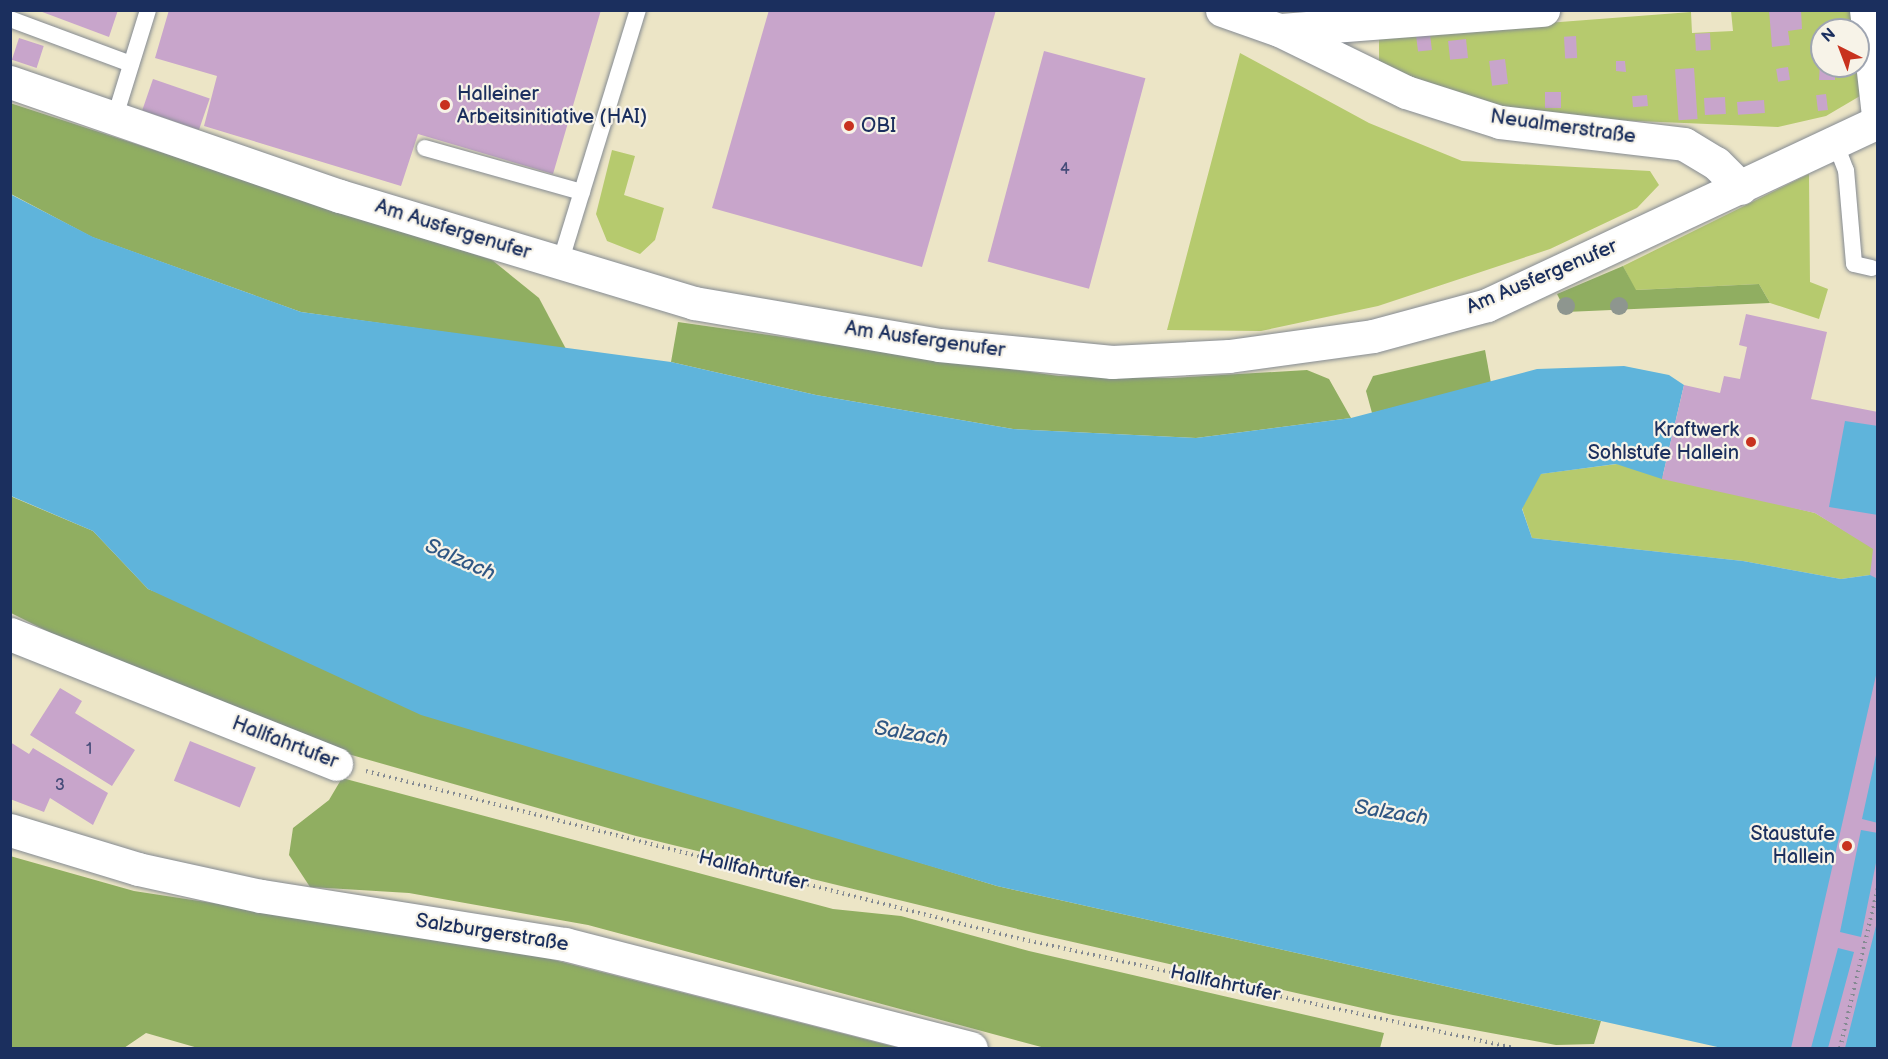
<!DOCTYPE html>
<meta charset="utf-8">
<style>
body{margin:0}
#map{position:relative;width:1888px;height:1059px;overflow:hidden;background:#ece5c6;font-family:"Balsamiq Sans",sans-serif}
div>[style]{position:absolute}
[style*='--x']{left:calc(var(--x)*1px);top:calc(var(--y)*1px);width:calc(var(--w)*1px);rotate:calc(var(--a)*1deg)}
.green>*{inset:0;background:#b6ca6e}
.forest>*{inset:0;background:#90ae61}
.water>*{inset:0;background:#5fb4db}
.building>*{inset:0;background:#c8a5cb;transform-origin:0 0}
.path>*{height:4px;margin-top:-2px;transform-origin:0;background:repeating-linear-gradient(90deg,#848a92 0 1.5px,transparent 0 6px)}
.roads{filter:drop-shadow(0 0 2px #848a92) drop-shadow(0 0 2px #848a92)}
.lane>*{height:16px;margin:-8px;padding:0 8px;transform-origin:8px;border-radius:8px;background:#fff}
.street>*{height:33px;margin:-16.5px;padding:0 16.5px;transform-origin:16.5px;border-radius:16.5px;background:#fff}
.primary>*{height:33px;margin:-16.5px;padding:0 16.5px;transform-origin:16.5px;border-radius:16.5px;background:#fff}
.trees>*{width:18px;height:18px;margin:-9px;border-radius:50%;background:#8e968f}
.dots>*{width:16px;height:16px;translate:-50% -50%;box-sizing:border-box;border:3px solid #f7f3e8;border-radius:50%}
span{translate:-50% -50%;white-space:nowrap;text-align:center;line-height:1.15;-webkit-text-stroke:4.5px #f7f3e8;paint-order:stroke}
.number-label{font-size:16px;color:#464c79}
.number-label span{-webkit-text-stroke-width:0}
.poi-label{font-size:20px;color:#1b2f5e}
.left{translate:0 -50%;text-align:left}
.right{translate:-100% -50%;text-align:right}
.street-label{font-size:20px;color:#1b2f5e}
.water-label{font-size:21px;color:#2f5784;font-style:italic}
.frame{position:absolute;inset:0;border:12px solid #1b2f5e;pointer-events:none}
.north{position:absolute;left:1810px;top:18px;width:60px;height:60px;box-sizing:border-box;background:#f7f3e8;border:2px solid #9fa5b1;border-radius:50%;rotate:318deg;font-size:16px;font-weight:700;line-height:24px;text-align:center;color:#1b2f5e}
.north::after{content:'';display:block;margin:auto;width:21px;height:27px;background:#c8321e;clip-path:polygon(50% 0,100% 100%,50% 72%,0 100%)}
</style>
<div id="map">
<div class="green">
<i style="clip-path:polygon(1731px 11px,1855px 11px,1858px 30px,1822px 30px,1822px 66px,1858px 66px,1860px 96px,1826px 116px,1778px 127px,1543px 117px,1461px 97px,1379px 63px,1379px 36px,1691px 12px,1692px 33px,1733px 31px)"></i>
<i style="clip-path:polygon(1240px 53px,1369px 123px,1462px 161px,1650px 171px,1659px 185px,1637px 208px,1550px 249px,1378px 306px,1261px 331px,1167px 330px)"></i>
<i style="clip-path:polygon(612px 150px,635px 156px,624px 195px,664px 208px,655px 240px,640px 254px,607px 241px,596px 214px)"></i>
<i style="clip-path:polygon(1809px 174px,1810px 282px,1828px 289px,1819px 319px,1770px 303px,1759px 284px,1635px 290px,1623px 266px)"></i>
<i style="clip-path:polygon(1617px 464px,1815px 513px,1877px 550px,1870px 575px,1841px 579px,1743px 561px,1532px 538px,1522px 508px,1540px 474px)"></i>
</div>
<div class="forest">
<i style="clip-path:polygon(10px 103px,492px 260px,539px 298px,566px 349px,301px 312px,92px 237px,11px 194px)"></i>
<i style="clip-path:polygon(1623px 266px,1636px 290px,1759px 284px,1770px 303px,1566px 312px,1557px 294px)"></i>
<i style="clip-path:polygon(678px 322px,1059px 376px,1171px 378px,1307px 370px,1329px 379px,1351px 418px,1196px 438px,1013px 429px,816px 395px,671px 362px)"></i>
<i style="clip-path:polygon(1485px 350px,1491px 383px,1372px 413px,1366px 391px,1373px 376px)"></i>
<i style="clip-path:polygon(10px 496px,93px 531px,148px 589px,675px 788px,997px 886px,1601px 1021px,1594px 1044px,1556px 1045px,1393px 1015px,1038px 934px,636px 836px,327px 748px,107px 661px,11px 613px)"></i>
<i style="clip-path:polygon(342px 778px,833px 909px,901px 916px,1029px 951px,1384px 1033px,1380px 1048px,1045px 1048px,588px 925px,409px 893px,310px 887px,289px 855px,293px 828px,329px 800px)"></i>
<i style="clip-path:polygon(10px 856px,134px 891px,511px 949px,899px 1048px,198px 1048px,146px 1033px,124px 1048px,11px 1048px)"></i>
</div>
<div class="water">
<i style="clip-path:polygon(10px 194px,93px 237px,301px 312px,671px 362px,816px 395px,1013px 429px,1196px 438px,1351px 418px,1537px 369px,1624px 366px,1669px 375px,1684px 385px,1662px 479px,1616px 464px,1541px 474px,1522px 509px,1532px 538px,1743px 561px,1841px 579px,1870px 575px,1877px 546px,1877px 1048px,1722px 1048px,997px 886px,421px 715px,148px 589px,93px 531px,11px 496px)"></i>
<i style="clip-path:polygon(1823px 405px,1877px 415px,1877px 535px,1793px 494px)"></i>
</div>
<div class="building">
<i style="clip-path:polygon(37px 10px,118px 10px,109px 37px)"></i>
<i style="clip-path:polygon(169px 10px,601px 10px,553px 174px,418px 134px,401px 186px,204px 126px,217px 76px,155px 58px)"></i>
<i style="clip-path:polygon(769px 10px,996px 10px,922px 267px,712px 208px)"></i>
<i style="clip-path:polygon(1769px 10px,1801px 10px,1802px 29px,1788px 31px,1790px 45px,1772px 47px)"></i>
<i style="left:1710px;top:33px;width:17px;height:15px;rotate:87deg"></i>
<i style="left:1430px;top:34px;width:16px;height:14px;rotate:83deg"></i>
<i style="left:1576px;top:36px;width:22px;height:12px;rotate:87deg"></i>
<i style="left:19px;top:38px;width:26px;height:23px;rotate:18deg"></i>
<i style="left:1466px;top:39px;width:19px;height:18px;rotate:84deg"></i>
<i style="clip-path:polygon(1822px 41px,1822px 60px,1815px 61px,1813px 42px)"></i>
<i style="left:1044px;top:51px;width:105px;height:218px;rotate:15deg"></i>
<i style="left:1505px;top:59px;width:25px;height:16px;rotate:83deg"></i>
<i style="clip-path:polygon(1616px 61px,1625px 61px,1626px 72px,1616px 71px)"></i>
<i style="clip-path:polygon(1820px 63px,1835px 66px,1835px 80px,1819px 80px)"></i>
<i style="left:1788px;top:67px;width:13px;height:12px;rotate:81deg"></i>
<i style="left:1694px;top:68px;width:51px;height:19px;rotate:86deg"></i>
<i style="left:153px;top:79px;width:60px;height:33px;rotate:19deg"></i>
<i style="left:1561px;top:92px;width:16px;height:16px;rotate:90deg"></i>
<i style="left:1826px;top:94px;width:16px;height:10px;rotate:83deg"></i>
<i style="left:1647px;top:95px;width:11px;height:15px;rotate:85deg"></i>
<i style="left:1725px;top:97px;width:17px;height:21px;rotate:87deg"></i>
<i style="left:1764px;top:100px;width:13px;height:27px;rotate:86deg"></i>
<i style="clip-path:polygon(1746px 314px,1827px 332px,1811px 399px,1878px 412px,1878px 426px,1845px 421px,1829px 507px,1878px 515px,1878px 579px,1870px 575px,1873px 549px,1815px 513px,1662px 479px,1684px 385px,1720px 393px,1724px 376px,1740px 379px,1747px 347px,1739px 345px)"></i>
<i style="clip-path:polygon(1877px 671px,1878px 746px,1862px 819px,1878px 823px,1878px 833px,1861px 830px,1840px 932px,1861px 937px,1876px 863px,1878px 918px,1845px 1048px,1828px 1048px,1854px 952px,1838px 948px,1811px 1048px,1791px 1048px)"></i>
<i style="clip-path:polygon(60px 688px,82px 701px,75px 713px,135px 750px,112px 786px,30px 735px)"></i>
<i style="left:190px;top:741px;width:71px;height:43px;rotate:22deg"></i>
<i style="clip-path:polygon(10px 742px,29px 754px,33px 748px,108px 793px,93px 825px,50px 798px,44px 812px,10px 799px)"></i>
</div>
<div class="path">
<i style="--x:366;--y:771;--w:672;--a:14.39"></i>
<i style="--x:1017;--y:938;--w:509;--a:12.48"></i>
<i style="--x:1840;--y:1048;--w:165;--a:-76.7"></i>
</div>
<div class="roads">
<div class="lane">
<i style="--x:10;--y:19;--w:129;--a:20.4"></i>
<i style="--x:114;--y:120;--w:115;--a:-72.8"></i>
<i style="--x:1835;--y:142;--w:30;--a:69"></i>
<i style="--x:1846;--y:170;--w:94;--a:85.1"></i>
<i style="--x:1854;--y:264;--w:18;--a:13"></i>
<i style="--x:425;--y:148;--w:163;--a:15.7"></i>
<i style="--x:560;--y:263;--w:265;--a:-72.9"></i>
</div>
<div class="street">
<i style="--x:1222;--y:10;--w:60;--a:19.3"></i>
<i style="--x:1279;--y:30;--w:141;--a:26"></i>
<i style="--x:1406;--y:92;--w:99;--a:17.7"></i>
<i style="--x:1500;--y:122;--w:185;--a:6.8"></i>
<i style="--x:1684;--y:144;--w:37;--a:31"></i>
<i style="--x:1716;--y:163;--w:35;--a:45"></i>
<i style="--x:1866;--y:10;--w:106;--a:83.5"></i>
<i style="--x:1281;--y:30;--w:263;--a:-4.4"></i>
<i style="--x:10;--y:82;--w:349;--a:19.1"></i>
<i style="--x:340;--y:196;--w:370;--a:16.8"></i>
<i style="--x:694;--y:303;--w:249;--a:9.7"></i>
<i style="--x:939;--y:345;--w:174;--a:5.6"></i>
<i style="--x:1112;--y:362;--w:117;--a:-2.9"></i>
<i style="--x:1229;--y:356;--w:145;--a:-7.9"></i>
<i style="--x:1373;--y:336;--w:118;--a:-15.2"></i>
<i style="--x:1487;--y:305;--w:432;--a:-25.1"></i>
<i style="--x:10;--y:634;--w:351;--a:21.7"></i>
</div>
<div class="primary">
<i style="--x:10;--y:830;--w:134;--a:16.9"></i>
<i style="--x:138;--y:869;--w:126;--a:12.4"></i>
<i style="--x:261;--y:896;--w:308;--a:9"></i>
<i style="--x:565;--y:944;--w:419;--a:14.4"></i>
</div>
</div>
<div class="trees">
<i style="left:1566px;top:306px"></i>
<i style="left:1619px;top:306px"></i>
</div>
<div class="dots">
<i style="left:445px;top:105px;background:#c8321e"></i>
<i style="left:849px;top:126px;background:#c8321e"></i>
<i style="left:1751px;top:442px;background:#c8321e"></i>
<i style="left:1847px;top:846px;background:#c8321e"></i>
</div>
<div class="number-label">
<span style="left:1065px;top:170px">4</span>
<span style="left:89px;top:750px">1</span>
<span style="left:60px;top:786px">3</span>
</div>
<div class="poi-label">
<span class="left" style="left:457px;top:106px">Halleiner<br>Arbeitsinitiative (HAI)</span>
<span class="left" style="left:861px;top:126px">OBI</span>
<span class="right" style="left:1739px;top:442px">Kraftwerk<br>Sohlstufe Hallein</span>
<span class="right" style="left:1835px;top:846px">Staustufe<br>Hallein</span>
</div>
<div class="street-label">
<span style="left:1563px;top:127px;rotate:8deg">Neualmerstraße</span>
<span style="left:453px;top:230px;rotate:17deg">Am Ausfergenufer</span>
<span style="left:1542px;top:277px;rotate:-23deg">Am Ausfergenufer</span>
<span style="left:925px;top:340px;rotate:8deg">Am Ausfergenufer</span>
<span style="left:285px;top:743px;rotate:21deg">Hallfahrtufer</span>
<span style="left:753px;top:871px;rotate:14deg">Hallfahrtufer</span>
<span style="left:492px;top:933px;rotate:9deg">Salzburgerstraße</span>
<span style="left:1225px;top:984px;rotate:12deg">Hallfahrtufer</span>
</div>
<div class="water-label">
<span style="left:460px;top:560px;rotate:24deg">Salzach</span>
<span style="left:911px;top:734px;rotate:9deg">Salzach</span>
<span style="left:1391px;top:813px;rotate:9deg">Salzach</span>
</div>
<div class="frame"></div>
<div class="north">N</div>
</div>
